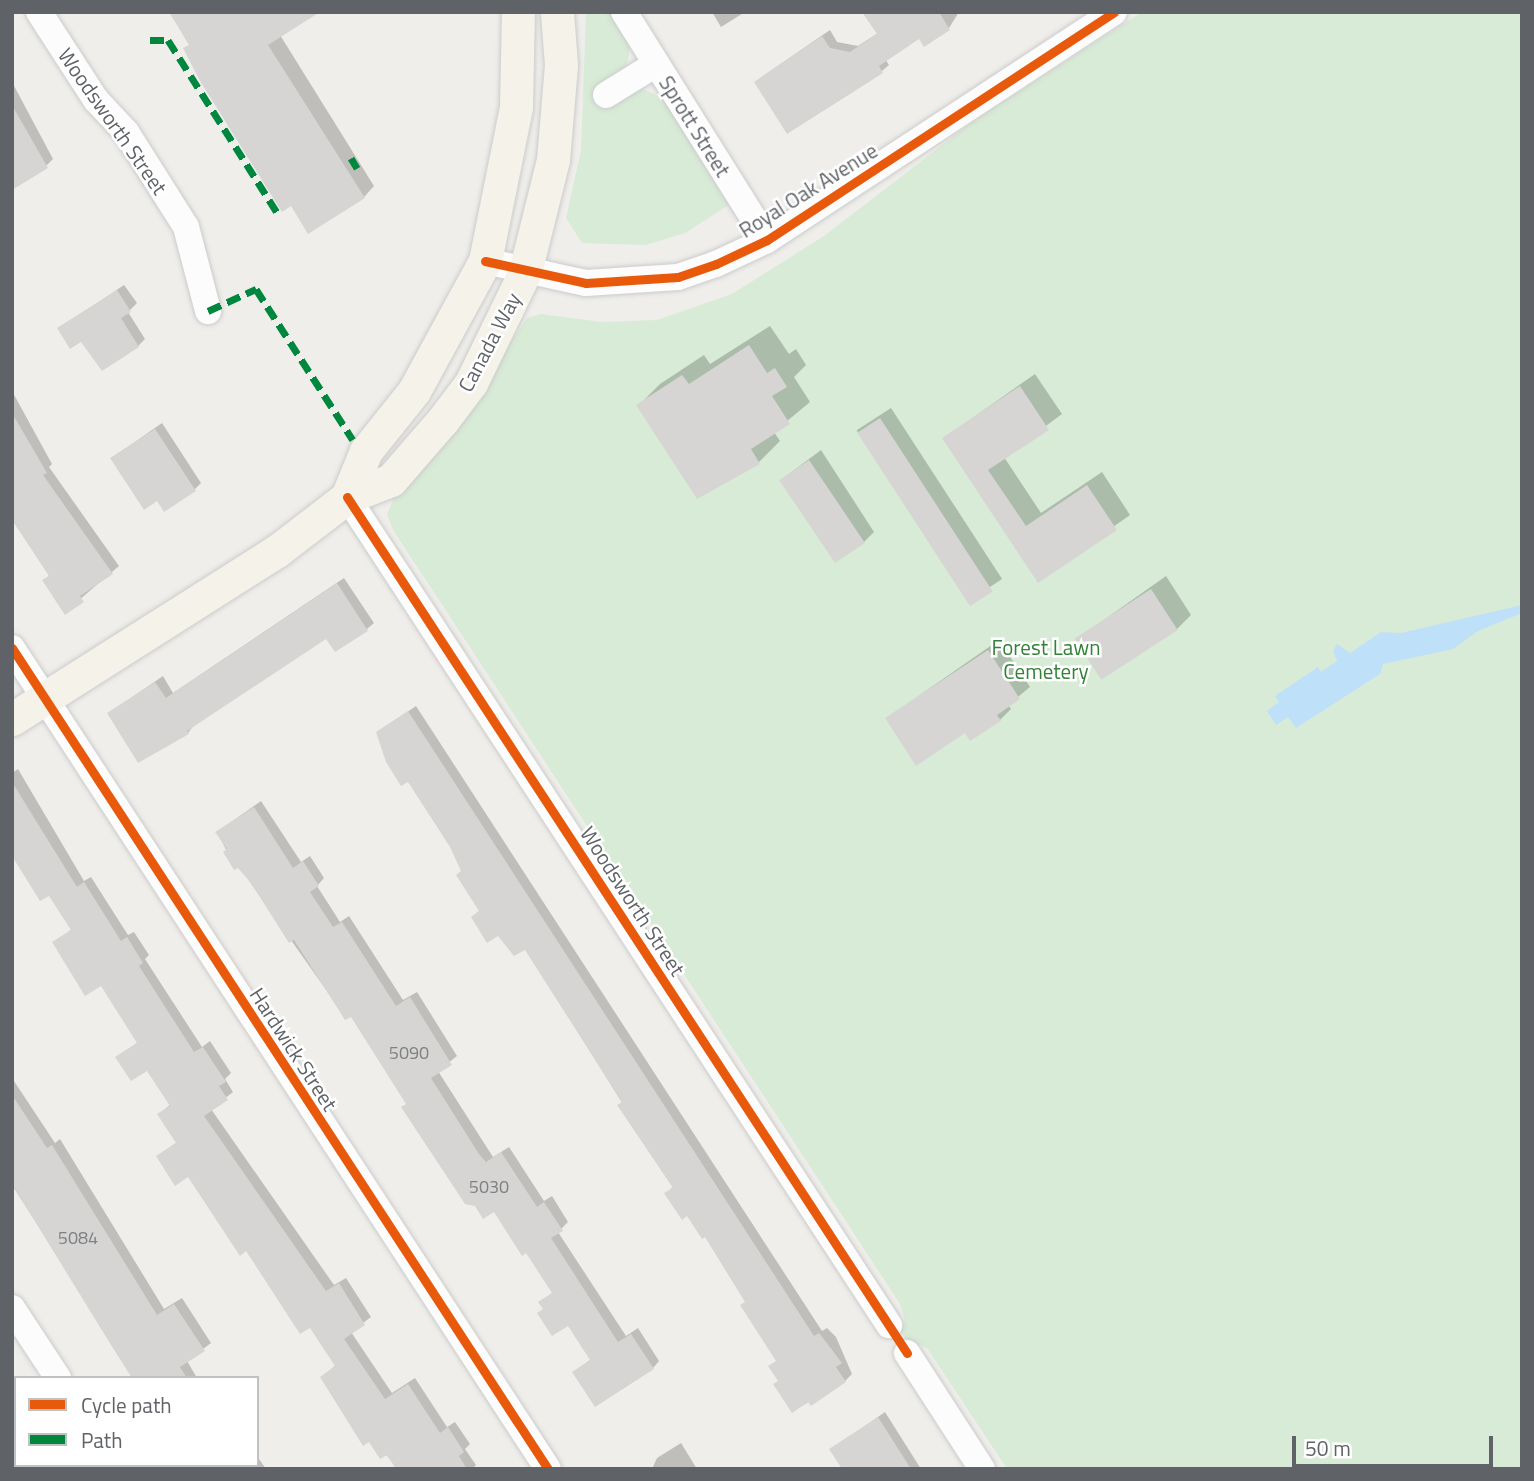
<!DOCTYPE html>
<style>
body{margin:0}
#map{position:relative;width:1534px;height:1481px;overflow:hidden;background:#efeeea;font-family:"Titillium Web",sans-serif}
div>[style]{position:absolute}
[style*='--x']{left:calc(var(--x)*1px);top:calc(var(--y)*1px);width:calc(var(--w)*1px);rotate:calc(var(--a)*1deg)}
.green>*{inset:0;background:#d8ebd6}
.water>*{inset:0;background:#bfe0f9}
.shadow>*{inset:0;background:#0003;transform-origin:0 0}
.building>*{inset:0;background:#d6d5d3;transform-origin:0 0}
.roads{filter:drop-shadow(0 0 2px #cbcccc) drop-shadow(0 0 2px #cbcccc)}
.minor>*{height:26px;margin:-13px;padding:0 13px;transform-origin:13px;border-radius:13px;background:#fdfcfc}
.major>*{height:33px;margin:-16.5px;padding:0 16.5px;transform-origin:16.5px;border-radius:16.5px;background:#f4f2e9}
.quiet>*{height:7px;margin-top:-3.5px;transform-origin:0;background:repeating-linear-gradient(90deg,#00873e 0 14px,transparent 0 21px)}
.cycleway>*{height:9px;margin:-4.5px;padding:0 4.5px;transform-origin:4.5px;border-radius:4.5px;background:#e8590c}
span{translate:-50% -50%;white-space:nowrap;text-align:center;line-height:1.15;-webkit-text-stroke:5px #fff;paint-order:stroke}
.number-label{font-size:18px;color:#7e8184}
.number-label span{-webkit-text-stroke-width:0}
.street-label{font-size:21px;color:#5f6368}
.park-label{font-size:21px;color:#348238}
.frame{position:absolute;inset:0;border:14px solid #5f6368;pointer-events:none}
.legend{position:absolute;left:14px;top:1376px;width:245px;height:91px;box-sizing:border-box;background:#fff;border:2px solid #bfc1c3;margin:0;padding:9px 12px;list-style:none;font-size:21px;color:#5f6368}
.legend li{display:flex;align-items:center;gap:14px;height:35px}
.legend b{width:35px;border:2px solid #bfc1c3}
.scale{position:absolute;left:1292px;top:1436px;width:201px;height:32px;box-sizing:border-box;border:4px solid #5f6368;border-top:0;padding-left:9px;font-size:21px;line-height:24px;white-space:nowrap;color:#5f6368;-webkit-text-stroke:5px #fff;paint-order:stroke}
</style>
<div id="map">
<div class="green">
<i style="clip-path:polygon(586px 12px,612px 12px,631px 44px,626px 68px,641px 88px,664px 99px,729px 205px,685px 233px,646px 245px,582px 243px,566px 218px,581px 150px)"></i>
<i style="clip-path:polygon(1142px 12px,1522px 12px,1522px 1469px,1007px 1469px,927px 1348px,907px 1341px,901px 1331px,905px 1320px,900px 1304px,393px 530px,387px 514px,394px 498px,430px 460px,527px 318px,541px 314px,602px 322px,657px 320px,732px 294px,824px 236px,972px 122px)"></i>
</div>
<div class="water">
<i style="clip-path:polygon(1522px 605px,1522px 613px,1478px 631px,1453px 649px,1383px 664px,1380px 674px,1296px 728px,1288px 717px,1276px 725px,1267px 711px,1279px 702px,1275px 696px,1318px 667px,1321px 672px,1337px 661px,1333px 651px,1337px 644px,1350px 653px,1381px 632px,1401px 633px)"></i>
</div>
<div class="shadow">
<i style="clip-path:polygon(712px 12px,745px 12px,721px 27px)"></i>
<i style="clip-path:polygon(875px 12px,959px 12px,949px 28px,925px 45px,919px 36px,885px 59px,889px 65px,882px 71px,763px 76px,830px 30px,837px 42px,858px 46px,878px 33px)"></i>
<i style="clip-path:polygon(280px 35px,374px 186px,364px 197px,185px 49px,190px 44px)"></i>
<i style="clip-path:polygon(12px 82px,53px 159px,46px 166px,12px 172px)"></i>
<i style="clip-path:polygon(124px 285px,137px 303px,128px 312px,145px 339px,138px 346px,81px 340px,59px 329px)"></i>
<i style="clip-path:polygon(770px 326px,789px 354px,796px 349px,806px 365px,794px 377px,810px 402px,774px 432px,780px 441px,759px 462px,639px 405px,660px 384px,704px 355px,710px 364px)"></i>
<i style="clip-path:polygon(1035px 374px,1062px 414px,1004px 457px,1041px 513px,1102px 472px,1130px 515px,1038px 580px,944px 438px)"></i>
<i style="clip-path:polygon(12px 391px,52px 464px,49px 467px,119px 566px,65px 612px,45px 580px,50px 574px,12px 512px)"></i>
<i style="left:891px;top:408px;width:204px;height:41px;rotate:57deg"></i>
<i style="clip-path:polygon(162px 423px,201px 483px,194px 490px,158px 499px,112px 458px)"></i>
<i style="clip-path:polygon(821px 450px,874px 532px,864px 542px,781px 480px)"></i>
<i style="clip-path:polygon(1166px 576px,1191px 615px,1177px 629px,1077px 639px)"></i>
<i style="clip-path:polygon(344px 578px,374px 623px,367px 629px,327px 637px,194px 725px,188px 733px,109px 713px,163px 676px,173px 693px)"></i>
<i style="clip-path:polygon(999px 640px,1030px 687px,1008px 705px,1011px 709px,1000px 720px,966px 731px,887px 718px)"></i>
<i style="clip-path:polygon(416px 706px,822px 1331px,827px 1328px,836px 1337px,852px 1374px,845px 1381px,793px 1411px,779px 1380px,777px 1360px,747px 1301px,705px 1234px,666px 1194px,674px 1186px,525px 947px,473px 917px,480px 910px,452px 847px,378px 732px)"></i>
<i style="clip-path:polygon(18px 769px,84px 881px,91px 877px,128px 935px,134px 932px,149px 955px,145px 959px,202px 1047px,210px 1041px,231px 1073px,225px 1079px,233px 1092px,211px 1109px,334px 1285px,346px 1278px,371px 1317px,351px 1332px,392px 1393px,415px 1378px,447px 1427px,455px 1422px,470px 1444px,465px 1449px,476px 1465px,472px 1469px,398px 1469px,322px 1377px,336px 1365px,311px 1326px,188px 1175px,158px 1156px,177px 1142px,159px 1114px,171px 1104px,147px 1068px,118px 1057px,138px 1042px,101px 984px,54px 943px,72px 929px,49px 894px,12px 855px,12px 773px)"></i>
<i style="clip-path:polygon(261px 801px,301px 862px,310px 856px,324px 878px,317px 886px,340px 922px,349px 916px,403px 1000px,417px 992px,457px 1056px,438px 1071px,493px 1157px,509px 1147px,544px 1201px,552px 1196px,568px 1222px,558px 1232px,626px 1336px,638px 1328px,659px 1361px,653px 1368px,575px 1372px,591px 1359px,568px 1324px,541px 1302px,554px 1292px,527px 1251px,407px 1103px,351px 1015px,346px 1018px,238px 865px,235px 867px,217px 832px)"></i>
<i style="clip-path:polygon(12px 1078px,55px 1143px,60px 1139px,164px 1309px,182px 1298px,211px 1343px,187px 1361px,197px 1378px,136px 1378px,12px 1185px)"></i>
<i style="clip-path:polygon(885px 1412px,921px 1469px,845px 1469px,832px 1449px)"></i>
<i style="clip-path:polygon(12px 1421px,16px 1465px,34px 1469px,12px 1469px)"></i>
<i style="clip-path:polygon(681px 1443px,697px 1469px,652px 1469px,657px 1458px)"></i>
<i style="clip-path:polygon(257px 1456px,266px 1469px,192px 1465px,257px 1465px)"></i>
</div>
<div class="building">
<i style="clip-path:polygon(169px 12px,320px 12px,268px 45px,365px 198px,308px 234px,291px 206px,282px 212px,200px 81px,183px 48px,189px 45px)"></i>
<i style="clip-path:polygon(862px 12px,939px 12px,950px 30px,924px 47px,919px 39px,879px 66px,883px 73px,787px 134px,754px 82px,822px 36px,830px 48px,850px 52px,877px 34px)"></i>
<i style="clip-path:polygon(12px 105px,48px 168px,12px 190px)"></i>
<i style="clip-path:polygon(117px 290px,131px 312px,121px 318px,139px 347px,102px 371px,81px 342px,70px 349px,57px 328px)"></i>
<i style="clip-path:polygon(749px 345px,767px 373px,775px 368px,787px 387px,772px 396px,790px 424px,751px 449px,760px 464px,697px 499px,636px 405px,682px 375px,689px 384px)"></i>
<i style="clip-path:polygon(1020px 386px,1049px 430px,988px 470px,1026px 526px,1087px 485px,1117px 530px,1038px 583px,942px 438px)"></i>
<i style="clip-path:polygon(12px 413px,47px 473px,43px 475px,113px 574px,80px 596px,84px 602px,65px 615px,42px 580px,49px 576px,12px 520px)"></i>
<i style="left:880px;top:418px;width:207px;height:27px;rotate:57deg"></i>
<i style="clip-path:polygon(155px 429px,196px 491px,164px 512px,157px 501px,144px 510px,110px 458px)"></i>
<i style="left:809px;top:460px;width:100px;height:36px;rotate:56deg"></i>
<i style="clip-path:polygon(337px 583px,368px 631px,335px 652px,326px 639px,187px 731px,189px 734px,138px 763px,107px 713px,155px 682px,166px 698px)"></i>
<i style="left:1151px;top:589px;width:49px;height:91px;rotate:57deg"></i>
<i style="clip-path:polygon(988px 650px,1020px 699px,997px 715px,1001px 721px,970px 741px,965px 733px,916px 766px,885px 718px)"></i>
<i style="clip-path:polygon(408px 711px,814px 1336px,819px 1333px,842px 1363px,836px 1367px,846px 1382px,811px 1406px,808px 1402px,792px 1413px,773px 1384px,778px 1381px,768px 1366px,776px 1361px,740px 1305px,745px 1302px,705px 1237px,702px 1239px,687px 1216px,682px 1220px,664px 1193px,673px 1188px,617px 1105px,622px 1102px,525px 950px,514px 956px,498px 936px,487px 943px,471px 917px,479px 911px,456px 875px,461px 871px,450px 847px,408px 782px,401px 786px,386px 762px,376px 732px)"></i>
<i style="clip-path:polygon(12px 782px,77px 887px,84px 882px,121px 941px,127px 937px,143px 963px,139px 966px,194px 1052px,203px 1047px,226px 1082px,219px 1086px,228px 1100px,204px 1116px,326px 1291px,339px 1283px,365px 1325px,344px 1339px,385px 1399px,408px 1384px,440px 1433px,448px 1427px,464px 1452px,459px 1456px,467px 1469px,396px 1469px,387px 1455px,380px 1459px,369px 1442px,363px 1446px,320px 1377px,335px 1366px,310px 1328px,300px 1334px,246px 1251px,240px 1256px,188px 1177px,175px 1186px,156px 1156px,176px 1143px,157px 1114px,170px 1106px,147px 1071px,131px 1081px,115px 1057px,137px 1043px,101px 986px,85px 996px,52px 942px,71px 930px,49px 896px,40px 901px,12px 856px)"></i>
<i style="clip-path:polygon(254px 807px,293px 868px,303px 861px,319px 886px,310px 892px,333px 927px,342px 922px,396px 1006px,410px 997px,452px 1065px,431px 1078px,479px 1154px,486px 1162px,501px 1152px,537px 1207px,544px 1202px,563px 1231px,551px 1238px,618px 1342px,631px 1334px,654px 1369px,595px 1407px,572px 1372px,590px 1360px,568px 1326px,552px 1336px,537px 1313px,543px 1309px,538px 1302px,552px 1293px,526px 1253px,522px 1256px,494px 1212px,483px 1219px,475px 1206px,465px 1204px,401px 1107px,406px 1104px,351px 1017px,345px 1020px,294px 940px,289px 943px,251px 883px,238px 868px,234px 870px,223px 852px,227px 849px,215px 832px)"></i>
<i style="clip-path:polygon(12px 1095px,47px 1148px,52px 1145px,157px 1315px,174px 1304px,205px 1351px,180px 1367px,187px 1378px,132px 1378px,111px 1345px,12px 1184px)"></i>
<i style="clip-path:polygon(878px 1417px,911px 1469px,842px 1469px,829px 1449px)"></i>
</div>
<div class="roads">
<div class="minor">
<i style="--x:39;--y:12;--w:105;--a:57.1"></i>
<i style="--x:96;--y:100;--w:44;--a:46.8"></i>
<i style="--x:126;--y:132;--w:112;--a:57.7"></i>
<i style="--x:186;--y:227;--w:87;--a:75.3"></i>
<i style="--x:624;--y:12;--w:269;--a:57.9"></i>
<i style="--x:606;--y:95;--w:59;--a:-31.8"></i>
<i style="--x:485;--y:261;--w:103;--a:12.3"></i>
<i style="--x:586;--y:283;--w:92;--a:-3.7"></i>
<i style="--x:678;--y:277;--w:40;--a:-18.9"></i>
<i style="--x:716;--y:264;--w:56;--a:-25.2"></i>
<i style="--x:767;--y:240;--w:415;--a:-33.3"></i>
<i style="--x:347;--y:497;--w:990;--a:56.79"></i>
<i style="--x:12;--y:648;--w:980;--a:56.86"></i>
<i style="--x:12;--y:1308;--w:84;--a:56.7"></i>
<i style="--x:907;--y:1353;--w:138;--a:57.1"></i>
<i style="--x:115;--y:1465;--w:4;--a:63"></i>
</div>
<div class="major">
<i style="--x:347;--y:497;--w:50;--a:-67.6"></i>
<i style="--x:366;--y:451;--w:77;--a:-51.3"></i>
<i style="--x:414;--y:391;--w:148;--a:-61.4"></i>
<i style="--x:485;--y:261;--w:157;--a:-78.6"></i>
<i style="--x:516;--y:107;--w:95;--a:-88.8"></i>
<i style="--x:12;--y:719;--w:314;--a:-32.4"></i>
<i style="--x:277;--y:551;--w:88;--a:-37.6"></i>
<i style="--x:347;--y:497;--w:47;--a:-21.1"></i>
<i style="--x:391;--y:480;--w:79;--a:-49.1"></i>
<i style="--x:443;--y:420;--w:46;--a:-52.9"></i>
<i style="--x:471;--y:383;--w:123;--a:-64.1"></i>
<i style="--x:525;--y:272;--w:115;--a:-76"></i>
<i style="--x:553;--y:160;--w:95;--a:-85.2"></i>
<i style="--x:561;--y:65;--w:53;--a:-94.3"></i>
</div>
</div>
<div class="quiet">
<i style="--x:150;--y:40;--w:18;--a:0"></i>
<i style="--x:168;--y:40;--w:209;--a:57.7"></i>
<i style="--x:351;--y:158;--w:12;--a:59"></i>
<i style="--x:208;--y:311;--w:53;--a:-24.6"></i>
<i style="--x:256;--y:289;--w:179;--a:57.3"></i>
</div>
<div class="cycleway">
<i style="--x:485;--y:261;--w:103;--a:12.3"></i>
<i style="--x:586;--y:283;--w:92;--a:-3.7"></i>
<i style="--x:678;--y:277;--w:40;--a:-18.9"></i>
<i style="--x:716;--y:264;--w:56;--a:-25.2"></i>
<i style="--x:767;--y:240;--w:415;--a:-33.3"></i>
<i style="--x:347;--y:497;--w:1023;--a:56.81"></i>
<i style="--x:12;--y:648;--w:980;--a:56.86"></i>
</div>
<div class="number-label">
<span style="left:409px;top:1053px">5090</span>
<span style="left:489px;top:1187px">5030</span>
<span style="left:78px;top:1238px">5084</span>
</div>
<div class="street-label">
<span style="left:113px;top:121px;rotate:55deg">Woodsworth Street</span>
<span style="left:695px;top:126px;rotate:58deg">Sprott Street</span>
<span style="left:808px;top:190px;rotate:-32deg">Royal Oak Avenue</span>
<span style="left:489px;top:342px;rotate:-62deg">Canada Way</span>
<span style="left:633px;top:901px;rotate:57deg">Woodsworth Street</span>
<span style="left:294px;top:1049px;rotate:57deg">Hardwick Street</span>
</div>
<div class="park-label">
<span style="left:1046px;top:659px">Forest Lawn<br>Cemetery</span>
</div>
<div class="frame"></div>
<ul class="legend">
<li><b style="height:9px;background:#e8590c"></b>Cycle path</li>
<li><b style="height:9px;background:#00873e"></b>Path</li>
</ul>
<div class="scale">50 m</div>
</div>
